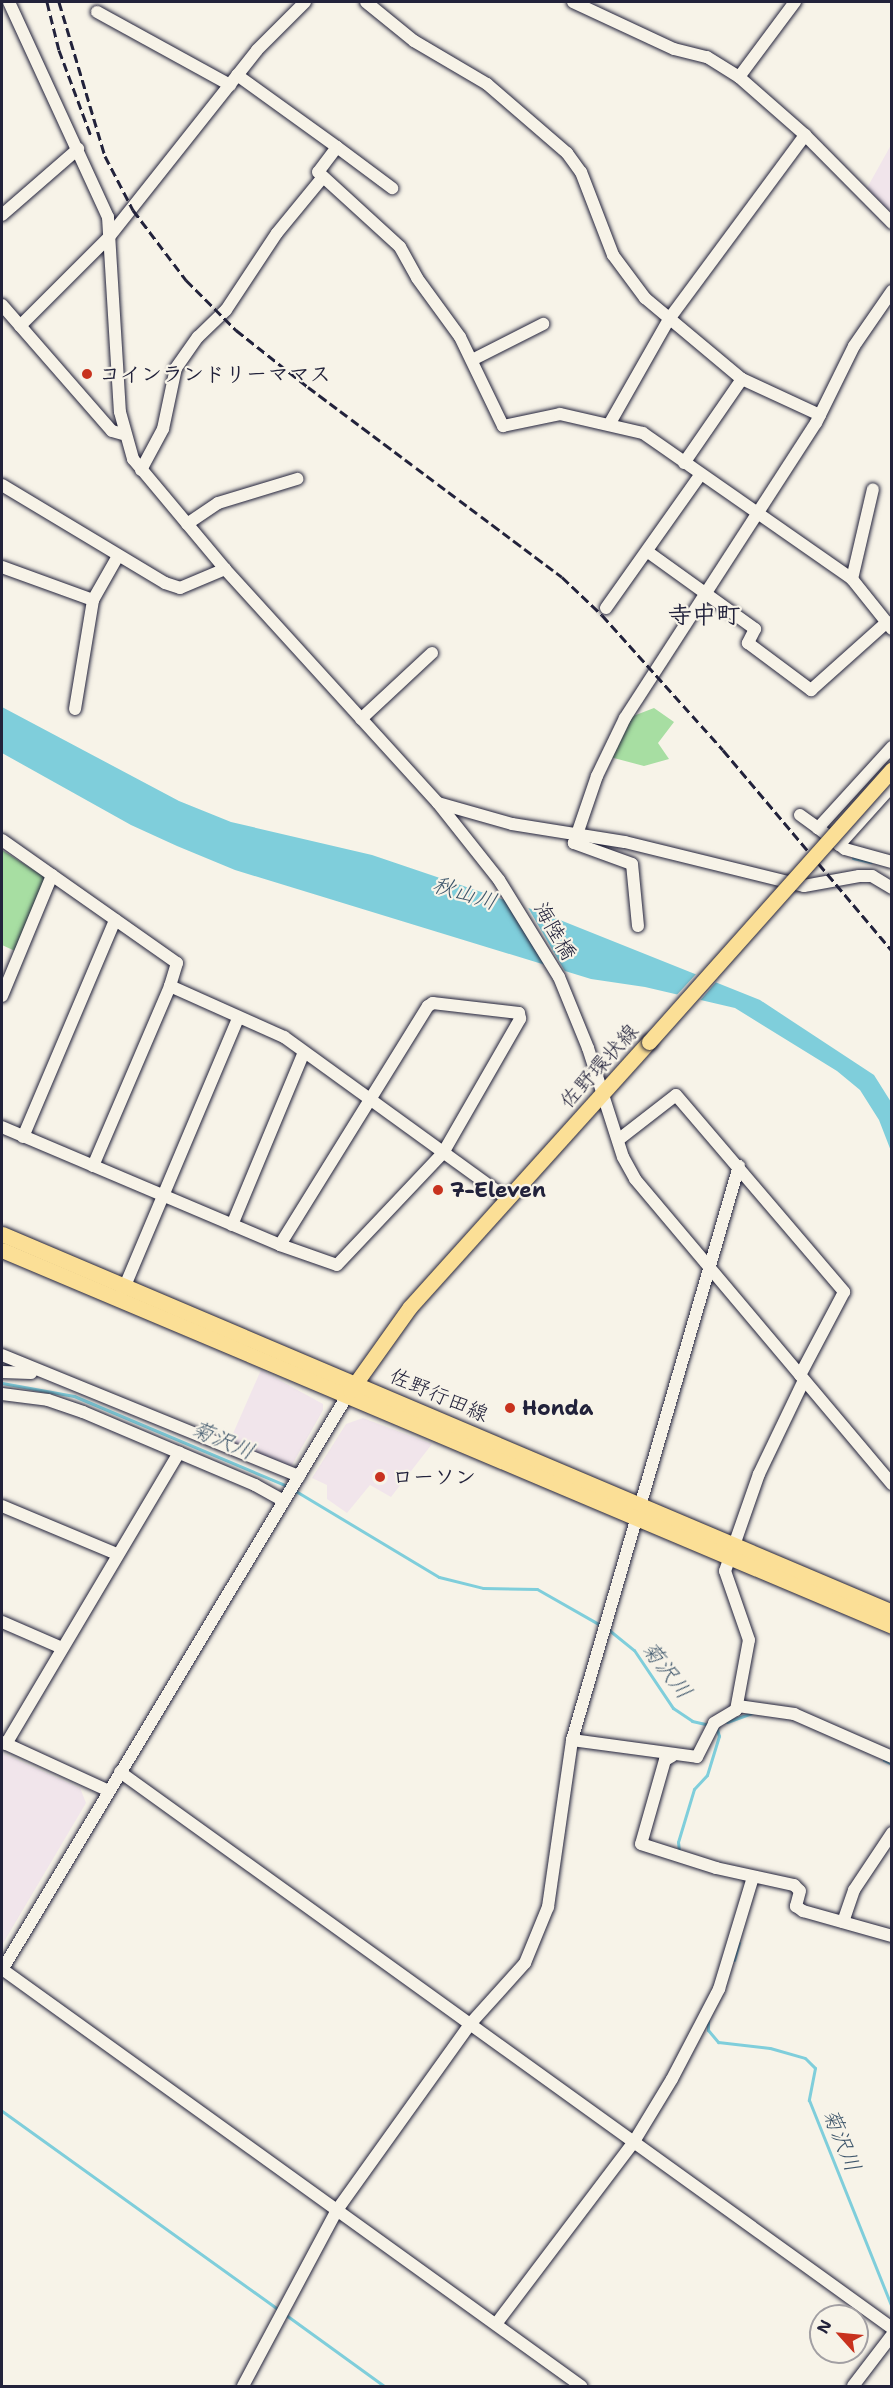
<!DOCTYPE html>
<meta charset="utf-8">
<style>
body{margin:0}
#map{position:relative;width:893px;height:2388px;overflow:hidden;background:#f7f3e8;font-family:"Shantell Sans","Klee One",sans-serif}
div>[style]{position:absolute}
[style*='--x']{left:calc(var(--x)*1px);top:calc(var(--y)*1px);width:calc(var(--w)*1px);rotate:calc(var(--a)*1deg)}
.built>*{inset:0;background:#f1e5eb}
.green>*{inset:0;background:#a7dea2}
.water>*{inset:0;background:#7fcedb}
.pier>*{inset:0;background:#f7f3e8}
.stream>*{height:3px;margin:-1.5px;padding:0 1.5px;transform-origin:1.5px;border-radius:1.5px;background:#7fcedb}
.roads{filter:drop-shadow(0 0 2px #22223b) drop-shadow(0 0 2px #22223b)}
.minor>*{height:12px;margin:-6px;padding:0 6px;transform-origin:6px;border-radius:6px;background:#f7f3e8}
.major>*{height:15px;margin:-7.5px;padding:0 7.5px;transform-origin:7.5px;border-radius:7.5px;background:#fbdf96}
.rail>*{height:3px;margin-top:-1.5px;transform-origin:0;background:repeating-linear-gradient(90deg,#22223b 0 9px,transparent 0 13.5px)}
.bridges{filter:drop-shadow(0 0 2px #22223b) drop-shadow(0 0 2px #22223b)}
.major-bridge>*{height:15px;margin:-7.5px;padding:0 7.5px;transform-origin:7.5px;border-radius:7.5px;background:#fbdf96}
.dots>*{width:16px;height:16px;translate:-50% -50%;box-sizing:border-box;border:3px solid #f7f3e8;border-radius:50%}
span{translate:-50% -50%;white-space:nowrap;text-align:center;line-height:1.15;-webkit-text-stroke:4.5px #f7f3e8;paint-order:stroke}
.poi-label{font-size:21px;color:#22223b;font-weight:700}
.left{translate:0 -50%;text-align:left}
.street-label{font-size:21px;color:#22223b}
.water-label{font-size:22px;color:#3e566b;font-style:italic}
.quarter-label{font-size:24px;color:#22223b;font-weight:700}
.frame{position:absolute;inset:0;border:3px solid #22223b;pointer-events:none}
.north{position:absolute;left:809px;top:2304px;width:60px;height:60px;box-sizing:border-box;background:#f7f3e8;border:2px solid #a29fa3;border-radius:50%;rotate:297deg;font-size:16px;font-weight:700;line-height:24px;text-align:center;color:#22223b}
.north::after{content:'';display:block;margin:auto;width:21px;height:27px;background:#c8321e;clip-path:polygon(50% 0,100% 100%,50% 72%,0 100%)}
</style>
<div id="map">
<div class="built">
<i style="clip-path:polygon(891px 145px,892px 213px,891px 213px,867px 188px)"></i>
<i style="clip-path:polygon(261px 1370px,323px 1404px,323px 1410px,292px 1465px,284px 1467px,228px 1445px)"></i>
<i style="clip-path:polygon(363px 1418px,432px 1444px,391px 1497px,370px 1485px,347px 1513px,327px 1499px,327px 1485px,312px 1478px,346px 1424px)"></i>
<i style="clip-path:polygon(2px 1753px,80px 1788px,86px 1803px,2px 1945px)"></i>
</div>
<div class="green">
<i style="clip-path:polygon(654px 708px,674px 722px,658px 743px,669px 759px,644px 766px,610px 757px,628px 718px)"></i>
<i style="clip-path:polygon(2px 850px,46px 878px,15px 951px,2px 945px)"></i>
</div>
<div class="water">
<i style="clip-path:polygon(2px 707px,179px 801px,231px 822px,372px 855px,540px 912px,760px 1000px,874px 1075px,891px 1102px,891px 1151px,879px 1120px,860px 1090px,837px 1071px,735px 1008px,645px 987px,591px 979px,235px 870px,177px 846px,131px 825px,2px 753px)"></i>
</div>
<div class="pier">
<i style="clip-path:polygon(503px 896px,526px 904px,567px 975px,547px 969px)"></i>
<i style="clip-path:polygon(697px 973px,717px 981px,698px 1003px,674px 998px)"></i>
</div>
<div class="stream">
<i style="--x:853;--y:858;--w:18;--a:13"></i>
<i style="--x:2;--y:1383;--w:73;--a:10.2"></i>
<i style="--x:74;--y:1396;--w:233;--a:22.9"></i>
<i style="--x:294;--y:1490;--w:169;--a:31"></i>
<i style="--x:439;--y:1577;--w:45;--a:14"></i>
<i style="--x:483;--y:1588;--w:54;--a:1.1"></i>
<i style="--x:537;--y:1589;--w:73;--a:29.7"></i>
<i style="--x:609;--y:1630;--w:32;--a:39"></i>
<i style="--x:634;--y:1650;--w:70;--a:56.1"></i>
<i style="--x:673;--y:1708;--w:23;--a:34"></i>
<i style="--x:692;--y:1721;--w:17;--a:13"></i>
<i style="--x:727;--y:1722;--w:27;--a:-20"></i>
<i style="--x:884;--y:1760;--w:9;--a:27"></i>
<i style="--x:679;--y:1851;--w:9;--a:-96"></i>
<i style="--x:678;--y:1842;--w:55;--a:-73.2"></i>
<i style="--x:694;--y:1789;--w:19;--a:-47"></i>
<i style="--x:707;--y:1775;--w:41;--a:-72.9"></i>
<i style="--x:719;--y:1736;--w:10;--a:-107"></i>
<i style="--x:734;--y:1960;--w:18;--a:-74"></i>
<i style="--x:708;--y:2021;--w:9;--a:90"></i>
<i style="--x:708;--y:2030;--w:16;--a:50"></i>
<i style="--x:718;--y:2042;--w:52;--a:6.6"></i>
<i style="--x:770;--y:2048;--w:36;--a:16"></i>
<i style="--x:805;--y:2058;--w:14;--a:45"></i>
<i style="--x:815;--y:2068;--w:33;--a:101"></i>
<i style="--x:809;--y:2100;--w:224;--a:68.2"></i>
<i style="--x:2;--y:2111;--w:342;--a:35.7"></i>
<i style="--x:286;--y:2315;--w:121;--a:35.9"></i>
</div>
<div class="roads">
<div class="minor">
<i style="--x:9;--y:2;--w:237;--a:65.3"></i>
<i style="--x:108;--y:217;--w:195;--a:86.5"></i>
<i style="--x:120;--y:412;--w:49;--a:74.5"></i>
<i style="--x:133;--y:459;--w:143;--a:50.1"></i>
<i style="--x:225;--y:569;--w:316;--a:47.7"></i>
<i style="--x:438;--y:803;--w:98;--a:51.6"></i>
<i style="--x:499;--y:880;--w:114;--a:58.3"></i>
<i style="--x:559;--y:977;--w:77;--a:67.8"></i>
<i style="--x:588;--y:1048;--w:114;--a:72.2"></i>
<i style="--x:623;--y:1157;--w:25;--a:61"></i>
<i style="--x:635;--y:1179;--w:399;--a:49.9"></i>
<i style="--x:366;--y:2;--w:62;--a:39.1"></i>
<i style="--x:414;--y:41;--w:85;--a:30.5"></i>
<i style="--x:487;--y:84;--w:106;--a:40.8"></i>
<i style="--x:567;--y:153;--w:24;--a:54"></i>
<i style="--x:581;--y:172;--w:89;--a:68.9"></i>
<i style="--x:613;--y:255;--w:54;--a:53.3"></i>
<i style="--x:645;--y:298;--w:126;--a:39.9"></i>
<i style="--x:742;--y:379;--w:86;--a:24.8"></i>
<i style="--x:573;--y:2;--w:111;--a:25"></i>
<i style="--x:674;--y:49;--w:34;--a:14"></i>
<i style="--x:707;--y:57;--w:38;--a:32"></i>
<i style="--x:739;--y:77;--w:88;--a:41.3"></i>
<i style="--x:805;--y:135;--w:124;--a:45.3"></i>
<i style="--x:97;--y:12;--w:152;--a:28.8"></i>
<i style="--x:237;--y:75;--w:123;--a:35.8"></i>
<i style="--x:337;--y:147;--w:31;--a:127"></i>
<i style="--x:318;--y:172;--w:111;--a:42.4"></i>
<i style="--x:400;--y:247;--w:35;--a:61"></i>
<i style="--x:417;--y:278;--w:73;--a:53.9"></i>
<i style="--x:460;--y:337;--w:99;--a:64.2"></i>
<i style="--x:503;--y:426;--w:58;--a:-11.9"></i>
<i style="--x:560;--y:414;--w:85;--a:12.9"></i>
<i style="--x:643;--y:433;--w:255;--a:34.9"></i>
<i style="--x:852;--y:579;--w:64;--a:51.3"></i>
<i style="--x:739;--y:77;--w:94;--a:-53.3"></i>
<i style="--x:337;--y:147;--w:69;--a:36.7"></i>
<i style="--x:2;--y:215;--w:101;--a:-41"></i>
<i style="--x:2;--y:305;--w:167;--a:48.9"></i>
<i style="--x:112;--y:431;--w:11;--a:15"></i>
<i style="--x:20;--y:326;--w:126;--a:-45"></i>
<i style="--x:109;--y:237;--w:238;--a:-51.6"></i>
<i style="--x:257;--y:50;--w:68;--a:-45"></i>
<i style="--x:472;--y:360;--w:80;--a:-26.9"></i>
<i style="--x:610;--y:423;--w:120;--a:-60.4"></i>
<i style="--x:669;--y:319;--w:229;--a:-53.5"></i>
<i style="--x:684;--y:463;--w:102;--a:-55.4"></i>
<i style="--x:141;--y:470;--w:47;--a:-61.8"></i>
<i style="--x:163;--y:429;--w:62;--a:-78"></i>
<i style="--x:176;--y:368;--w:38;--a:-55"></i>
<i style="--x:198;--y:337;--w:39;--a:-44"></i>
<i style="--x:226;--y:310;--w:92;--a:-56.5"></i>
<i style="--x:277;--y:233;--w:72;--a:-50.6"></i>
<i style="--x:2;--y:485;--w:190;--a:31"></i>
<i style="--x:165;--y:583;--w:16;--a:18"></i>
<i style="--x:180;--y:588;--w:49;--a:-22.9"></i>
<i style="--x:187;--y:524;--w:37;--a:-34"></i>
<i style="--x:218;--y:503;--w:83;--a:-16.9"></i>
<i style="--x:648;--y:552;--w:132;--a:35.7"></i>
<i style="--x:755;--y:629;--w:16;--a:117"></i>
<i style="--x:748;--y:643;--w:79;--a:36.7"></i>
<i style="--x:811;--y:690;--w:102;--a:-41.8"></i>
<i style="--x:2;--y:567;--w:97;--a:19.9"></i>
<i style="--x:852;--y:579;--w:92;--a:-76.9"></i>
<i style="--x:606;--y:608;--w:163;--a:-54.7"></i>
<i style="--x:75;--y:709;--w:110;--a:-80.6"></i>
<i style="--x:93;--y:600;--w:51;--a:-60.4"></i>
<i style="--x:361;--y:719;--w:97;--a:-42.9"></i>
<i style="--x:892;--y:747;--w:110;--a:132.4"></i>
<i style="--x:818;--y:828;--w:34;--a:38"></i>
<i style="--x:845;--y:849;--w:49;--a:15.5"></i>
<i style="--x:438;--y:803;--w:77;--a:15.8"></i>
<i style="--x:512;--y:824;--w:114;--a:9.1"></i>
<i style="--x:625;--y:842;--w:184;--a:13.8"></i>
<i style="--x:804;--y:886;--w:56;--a:-10.3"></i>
<i style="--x:859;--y:876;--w:13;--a:0"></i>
<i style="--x:872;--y:876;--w:23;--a:31"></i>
<i style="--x:800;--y:815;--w:22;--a:36"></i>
<i style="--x:2;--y:840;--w:214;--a:35.1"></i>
<i style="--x:177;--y:963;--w:24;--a:107"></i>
<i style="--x:170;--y:986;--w:125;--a:24.1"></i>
<i style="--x:284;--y:1037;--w:276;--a:35.9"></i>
<i style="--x:839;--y:845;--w:79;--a:-48.1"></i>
<i style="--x:638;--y:926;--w:62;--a:-95.5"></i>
<i style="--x:632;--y:864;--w:62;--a:-160.1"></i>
<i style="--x:574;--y:843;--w:71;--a:-71.1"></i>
<i style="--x:597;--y:776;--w:64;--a:-64.2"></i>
<i style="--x:625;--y:718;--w:351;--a:-57.1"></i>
<i style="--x:816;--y:423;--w:86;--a:-63.7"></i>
<i style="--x:854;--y:346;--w:67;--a:-55.4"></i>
<i style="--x:2;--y:996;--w:131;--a:-67.5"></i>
<i style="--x:2;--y:1127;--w:302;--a:23"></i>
<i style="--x:280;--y:1245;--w:60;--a:19.3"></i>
<i style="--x:337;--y:1265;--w:154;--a:-46.6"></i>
<i style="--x:443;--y:1153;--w:155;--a:-60.1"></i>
<i style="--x:520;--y:1019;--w:6;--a:-99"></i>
<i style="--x:519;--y:1013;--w:87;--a:-173.4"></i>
<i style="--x:433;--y:1003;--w:6;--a:149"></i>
<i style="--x:428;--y:1006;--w:281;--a:121.8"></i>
<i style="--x:23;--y:1137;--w:236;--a:-67"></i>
<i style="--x:618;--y:1140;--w:73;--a:-37.8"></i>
<i style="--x:676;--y:1095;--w:259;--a:49.5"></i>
<i style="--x:844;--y:1292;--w:94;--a:117.9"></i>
<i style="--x:93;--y:1166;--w:196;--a:-66.8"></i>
<i style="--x:232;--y:1225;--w:187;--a:-67.4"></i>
<i style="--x:122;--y:1293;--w:298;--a:-67.1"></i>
<i style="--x:2;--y:1355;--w:321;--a:22.2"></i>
<i style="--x:2;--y:1372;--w:29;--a:2"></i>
<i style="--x:2;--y:1394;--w:46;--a:7.4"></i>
<i style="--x:48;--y:1400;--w:37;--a:19"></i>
<i style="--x:83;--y:1412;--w:187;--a:23"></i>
<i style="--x:255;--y:1485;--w:33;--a:29"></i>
<i style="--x:2;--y:1506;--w:125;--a:22.7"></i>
<i style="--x:2;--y:1622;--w:65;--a:23.4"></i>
<i style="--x:738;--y:1706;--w:57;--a:8.1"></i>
<i style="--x:794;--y:1714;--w:107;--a:23.7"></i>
<i style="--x:572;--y:1740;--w:126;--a:7.7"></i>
<i style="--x:697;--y:1757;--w:38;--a:-63"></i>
<i style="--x:714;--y:1723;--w:26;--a:-31"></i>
<i style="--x:736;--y:1710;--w:71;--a:-79.5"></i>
<i style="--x:749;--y:1640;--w:73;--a:-109.2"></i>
<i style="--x:725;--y:1571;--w:103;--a:-70.7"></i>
<i style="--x:759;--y:1474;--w:104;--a:-64.4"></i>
<i style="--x:2;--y:1742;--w:118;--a:24.6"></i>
<i style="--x:6;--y:1744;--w:339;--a:-59.3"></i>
<i style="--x:672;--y:1756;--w:8;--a:150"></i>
<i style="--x:665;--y:1760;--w:87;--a:105.9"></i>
<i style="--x:641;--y:1844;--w:79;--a:17.7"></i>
<i style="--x:716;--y:1868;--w:80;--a:12.3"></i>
<i style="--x:794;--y:1885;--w:8;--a:45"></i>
<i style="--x:800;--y:1891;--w:16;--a:105"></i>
<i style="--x:796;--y:1906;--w:9;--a:36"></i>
<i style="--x:803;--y:1911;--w:92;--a:15.7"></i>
<i style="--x:120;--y:1772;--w:951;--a:35.76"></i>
<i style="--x:843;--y:1922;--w:34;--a:-71"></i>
<i style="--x:854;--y:1890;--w:69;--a:-56.3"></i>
<i style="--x:2;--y:1969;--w:714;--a:35.76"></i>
<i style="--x:2;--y:1970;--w:670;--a:-58.99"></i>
<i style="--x:496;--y:2324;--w:231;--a:-52.9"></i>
<i style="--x:635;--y:2140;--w:71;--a:-58.8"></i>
<i style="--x:672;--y:2079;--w:102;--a:-62.4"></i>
<i style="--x:719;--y:1989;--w:117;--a:-73.1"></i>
<i style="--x:243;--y:2386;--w:200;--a:-61.9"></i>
<i style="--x:337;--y:2210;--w:230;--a:-54.4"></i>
<i style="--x:471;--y:2023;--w:81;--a:-48"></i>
<i style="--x:525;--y:1963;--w:61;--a:-67.7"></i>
<i style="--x:548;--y:1907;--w:169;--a:-81.8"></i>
<i style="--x:572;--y:1740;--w:598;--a:-73.78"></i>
<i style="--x:853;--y:2386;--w:64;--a:-52.6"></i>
</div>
<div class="major">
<i style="--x:2;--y:1234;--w:967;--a:23.01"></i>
<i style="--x:2;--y:1250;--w:966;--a:22.9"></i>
<i style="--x:350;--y:1391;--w:103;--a:-54.5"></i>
<i style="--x:410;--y:1307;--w:357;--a:-48"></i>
</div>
</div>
<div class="rail">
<i style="--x:47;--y:2;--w:49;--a:76"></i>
<i style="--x:59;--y:50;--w:92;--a:69.6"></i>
<i style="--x:59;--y:2;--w:161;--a:73.4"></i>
<i style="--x:105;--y:156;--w:61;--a:62.6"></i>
<i style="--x:133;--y:210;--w:88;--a:52.9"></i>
<i style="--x:186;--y:280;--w:71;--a:45"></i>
<i style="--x:236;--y:330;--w:92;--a:38.4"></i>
<i style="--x:308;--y:387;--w:317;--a:36.8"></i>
<i style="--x:562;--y:577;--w:55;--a:43.5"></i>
<i style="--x:602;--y:615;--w:181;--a:48.1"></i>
<i style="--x:723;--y:750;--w:263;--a:49.9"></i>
</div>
<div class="bridges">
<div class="major-bridge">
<i style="--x:649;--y:1042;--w:365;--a:-48.3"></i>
</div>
</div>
<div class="dots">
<i style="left:87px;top:374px;background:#c8321e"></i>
<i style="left:438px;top:1190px;background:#c8321e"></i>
<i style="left:510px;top:1408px;background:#c8321e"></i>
<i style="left:380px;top:1477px;background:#c8321e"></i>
</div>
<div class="poi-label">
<span class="left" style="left:99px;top:374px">コインランドリーママス</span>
<span class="left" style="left:450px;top:1190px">7-Eleven</span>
<span class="left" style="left:522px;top:1408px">Honda</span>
<span class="left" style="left:392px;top:1477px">ローソン</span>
</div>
<div class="street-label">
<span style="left:555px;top:931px;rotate:60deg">海陸橋</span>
<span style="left:599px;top:1066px;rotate:-48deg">佐野環状線</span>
<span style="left:439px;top:1395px;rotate:23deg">佐野行田線</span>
</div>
<div class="water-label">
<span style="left:465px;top:893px;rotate:17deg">秋山川</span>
<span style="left:223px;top:1440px;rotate:23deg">菊沢川</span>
<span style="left:667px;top:1670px;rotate:52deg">菊沢川</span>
<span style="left:842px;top:2140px;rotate:68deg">菊沢川</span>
</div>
<div class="quarter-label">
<span style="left:704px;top:616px">寺中町</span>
</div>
<div class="frame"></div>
<div class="north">N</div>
</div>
